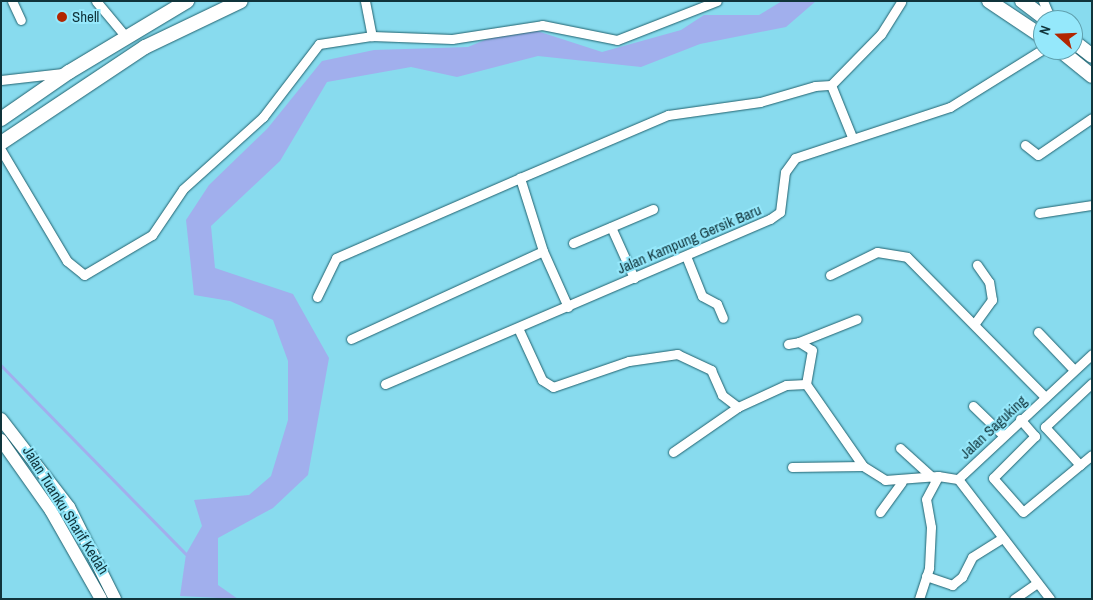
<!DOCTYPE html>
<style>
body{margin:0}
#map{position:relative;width:1093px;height:600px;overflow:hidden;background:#88dbee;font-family:"Archivo Narrow",sans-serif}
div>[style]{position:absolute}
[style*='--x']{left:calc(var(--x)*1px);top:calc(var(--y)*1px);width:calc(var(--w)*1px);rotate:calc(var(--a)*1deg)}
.water>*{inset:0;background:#a1afed}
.stream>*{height:2.5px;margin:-1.25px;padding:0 1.25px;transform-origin:1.25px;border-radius:1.25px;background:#a1afed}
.roads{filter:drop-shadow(0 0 1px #21626f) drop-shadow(0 0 1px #21626f)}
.minor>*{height:9px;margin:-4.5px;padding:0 4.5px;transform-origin:4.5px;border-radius:4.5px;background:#fff}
.secondary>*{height:12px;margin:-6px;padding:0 6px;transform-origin:6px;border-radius:6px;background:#fff}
.primary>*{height:14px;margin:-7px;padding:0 7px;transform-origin:7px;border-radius:7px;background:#fff}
.dots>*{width:14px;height:14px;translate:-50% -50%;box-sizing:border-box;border:2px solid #95e8fb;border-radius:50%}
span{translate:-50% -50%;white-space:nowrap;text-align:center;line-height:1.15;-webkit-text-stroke:4px #95e8fb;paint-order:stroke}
.poi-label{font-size:15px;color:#10343b}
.left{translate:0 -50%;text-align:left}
.street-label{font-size:15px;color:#10343b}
.frame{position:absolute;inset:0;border:2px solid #10343b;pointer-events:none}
.north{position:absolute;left:1033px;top:10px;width:50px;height:50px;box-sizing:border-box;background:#95e8fb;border:1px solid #60a0ae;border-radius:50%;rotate:290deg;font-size:14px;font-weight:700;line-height:20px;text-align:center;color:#10343b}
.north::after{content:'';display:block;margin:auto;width:18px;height:22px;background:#b22600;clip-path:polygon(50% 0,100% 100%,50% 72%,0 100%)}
</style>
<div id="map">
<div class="water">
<i style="clip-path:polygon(782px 1px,816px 1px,786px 27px,700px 44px,641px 67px,538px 56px,457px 77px,411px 67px,327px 82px,280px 161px,211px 226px,215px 268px,293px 294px,329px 358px,308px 475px,273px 508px,218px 538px,218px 585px,238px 599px,180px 596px,186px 554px,202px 526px,194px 500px,249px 495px,271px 476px,288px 420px,288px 361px,273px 320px,230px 301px,194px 295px,186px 220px,209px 185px,267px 129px,322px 61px,374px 50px,468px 47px,506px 31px,534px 30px,602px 52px,681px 30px,704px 15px,759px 15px)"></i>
</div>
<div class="stream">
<i style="--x:1;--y:365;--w:264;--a:45.6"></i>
</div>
<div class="roads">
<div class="minor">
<i style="--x:12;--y:1;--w:21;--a:65"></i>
<i style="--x:96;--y:1;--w:48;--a:50"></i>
<i style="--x:365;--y:1;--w:36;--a:79"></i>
<i style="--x:1043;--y:1;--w:21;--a:67"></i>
<i style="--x:1;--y:80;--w:62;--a:-6.4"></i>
<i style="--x:831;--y:85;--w:71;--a:-45.6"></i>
<i style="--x:881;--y:34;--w:38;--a:-58"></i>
<i style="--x:1025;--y:145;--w:16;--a:38"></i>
<i style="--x:1038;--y:155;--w:65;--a:-34.4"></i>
<i style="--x:1;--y:150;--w:129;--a:59.3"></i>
<i style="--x:67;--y:261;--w:22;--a:39"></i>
<i style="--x:84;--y:275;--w:79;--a:-30.5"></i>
<i style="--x:152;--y:235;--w:55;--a:-56"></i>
<i style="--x:183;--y:189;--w:108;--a:-42"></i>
<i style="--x:263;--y:117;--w:92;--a:-52.5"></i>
<i style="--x:319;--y:44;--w:54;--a:-8.6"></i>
<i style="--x:372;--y:36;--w:80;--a:2.1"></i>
<i style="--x:452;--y:39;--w:91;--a:-8.8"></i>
<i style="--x:542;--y:25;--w:76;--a:11.3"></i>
<i style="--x:617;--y:40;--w:107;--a:-21.3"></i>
<i style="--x:1039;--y:213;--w:54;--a:-8.6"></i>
<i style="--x:611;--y:227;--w:56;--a:65.7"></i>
<i style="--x:573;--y:243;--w:87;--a:-23"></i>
<i style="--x:686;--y:256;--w:43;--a:68.2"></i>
<i style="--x:702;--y:296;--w:17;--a:28"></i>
<i style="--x:717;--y:304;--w:15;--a:67"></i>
<i style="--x:830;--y:275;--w:52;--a:-26.1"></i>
<i style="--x:877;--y:252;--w:30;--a:9"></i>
<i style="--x:907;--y:257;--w:197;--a:45.4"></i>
<i style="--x:317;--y:297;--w:43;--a:-64"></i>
<i style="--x:336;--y:258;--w:201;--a:-23.5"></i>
<i style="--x:568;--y:307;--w:61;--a:-114.1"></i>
<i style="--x:543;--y:251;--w:77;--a:-107.5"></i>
<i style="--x:520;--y:178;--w:161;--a:-23.1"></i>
<i style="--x:668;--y:115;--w:93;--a:-8"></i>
<i style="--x:760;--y:102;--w:57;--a:-16.2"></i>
<i style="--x:815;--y:86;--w:16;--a:-4"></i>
<i style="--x:831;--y:85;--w:56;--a:68"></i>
<i style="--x:975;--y:323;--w:29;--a:-54"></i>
<i style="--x:992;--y:300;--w:18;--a:-99"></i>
<i style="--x:989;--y:282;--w:21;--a:-125"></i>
<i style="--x:518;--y:328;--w:57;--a:65.2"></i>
<i style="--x:542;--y:380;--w:13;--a:32"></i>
<i style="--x:553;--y:387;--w:80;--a:-18.9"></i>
<i style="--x:629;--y:361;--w:49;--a:-8.3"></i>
<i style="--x:677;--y:354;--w:38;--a:25"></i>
<i style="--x:711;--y:370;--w:27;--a:66"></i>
<i style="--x:722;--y:395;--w:20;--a:37"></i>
<i style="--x:738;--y:407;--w:53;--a:-24.6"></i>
<i style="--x:786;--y:385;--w:20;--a:-3"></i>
<i style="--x:806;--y:384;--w:100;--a:55.2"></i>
<i style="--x:863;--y:466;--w:26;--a:32"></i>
<i style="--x:885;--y:480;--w:53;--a:-4.3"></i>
<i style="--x:938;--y:476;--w:20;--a:9"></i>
<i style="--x:1038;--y:332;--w:52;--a:46.5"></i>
<i style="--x:351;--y:339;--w:211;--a:-24.6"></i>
<i style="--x:799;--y:342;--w:62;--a:-21.6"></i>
<i style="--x:788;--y:344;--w:11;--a:-10"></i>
<i style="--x:799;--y:342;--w:15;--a:32"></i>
<i style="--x:812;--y:350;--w:35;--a:100"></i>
<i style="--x:385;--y:384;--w:419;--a:-23.2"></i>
<i style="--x:770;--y:219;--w:12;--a:-35"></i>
<i style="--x:780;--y:212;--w:40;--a:-82.9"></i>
<i style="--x:785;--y:172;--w:17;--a:-54"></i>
<i style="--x:795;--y:158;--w:163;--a:-18.2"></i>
<i style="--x:950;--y:107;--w:110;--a:-31.9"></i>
<i style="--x:973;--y:406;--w:42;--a:44"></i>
<i style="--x:1020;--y:419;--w:23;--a:49"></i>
<i style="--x:1035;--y:436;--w:59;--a:135"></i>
<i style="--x:993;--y:478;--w:45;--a:48.6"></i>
<i style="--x:1023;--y:512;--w:89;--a:-39.6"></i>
<i style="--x:900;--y:448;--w:43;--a:42.2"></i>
<i style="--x:673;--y:452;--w:79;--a:-34.7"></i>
<i style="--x:1080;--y:465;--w:52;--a:-132.6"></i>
<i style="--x:1045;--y:427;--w:64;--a:-43.1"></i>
<i style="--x:792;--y:467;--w:71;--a:-0.8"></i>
<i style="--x:958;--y:479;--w:183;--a:-43"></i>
<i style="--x:958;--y:479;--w:151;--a:52.5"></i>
<i style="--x:880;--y:512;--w:37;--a:-54"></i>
<i style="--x:926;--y:576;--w:28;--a:19"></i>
<i style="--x:952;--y:585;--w:13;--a:-39"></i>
<i style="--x:962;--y:577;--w:22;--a:-63"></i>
<i style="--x:972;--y:557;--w:36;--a:-32"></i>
<i style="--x:919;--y:599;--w:33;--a:-72"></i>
<i style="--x:929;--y:568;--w:41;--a:-87.2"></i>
<i style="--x:931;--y:527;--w:28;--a:-100"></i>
<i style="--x:926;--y:499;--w:26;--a:-62"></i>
<i style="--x:1014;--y:599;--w:28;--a:-35"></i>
</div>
<div class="secondary">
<i style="--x:1;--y:419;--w:111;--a:52.3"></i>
<i style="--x:69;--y:507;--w:103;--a:63.4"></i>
<i style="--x:1;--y:440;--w:87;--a:54.8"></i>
<i style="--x:51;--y:511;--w:101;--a:60.4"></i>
</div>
<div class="primary">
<i style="--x:989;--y:1;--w:65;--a:33.7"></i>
<i style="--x:1022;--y:1;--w:31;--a:37"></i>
<i style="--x:1073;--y:41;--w:24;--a:38"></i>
<i style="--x:1060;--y:50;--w:41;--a:39.1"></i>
<i style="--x:1;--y:119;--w:83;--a:-34.7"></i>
<i style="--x:69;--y:72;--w:138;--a:-31"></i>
<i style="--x:1;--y:143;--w:173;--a:-33.7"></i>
<i style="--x:145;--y:47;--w:106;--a:-25.6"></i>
</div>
</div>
<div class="dots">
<i style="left:62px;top:17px;background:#b22600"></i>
</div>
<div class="poi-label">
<span class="left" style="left:72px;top:17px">Shell</span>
</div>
<div class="street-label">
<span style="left:689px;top:239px;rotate:-23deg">Jalan Kampung Gersik Baru</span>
<span style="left:993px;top:427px;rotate:-43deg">Jalan Saguking</span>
<span style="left:66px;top:510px;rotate:58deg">Jalan Tuanku Sharif Kedah</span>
</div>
<div class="frame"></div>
<div class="north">N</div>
</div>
